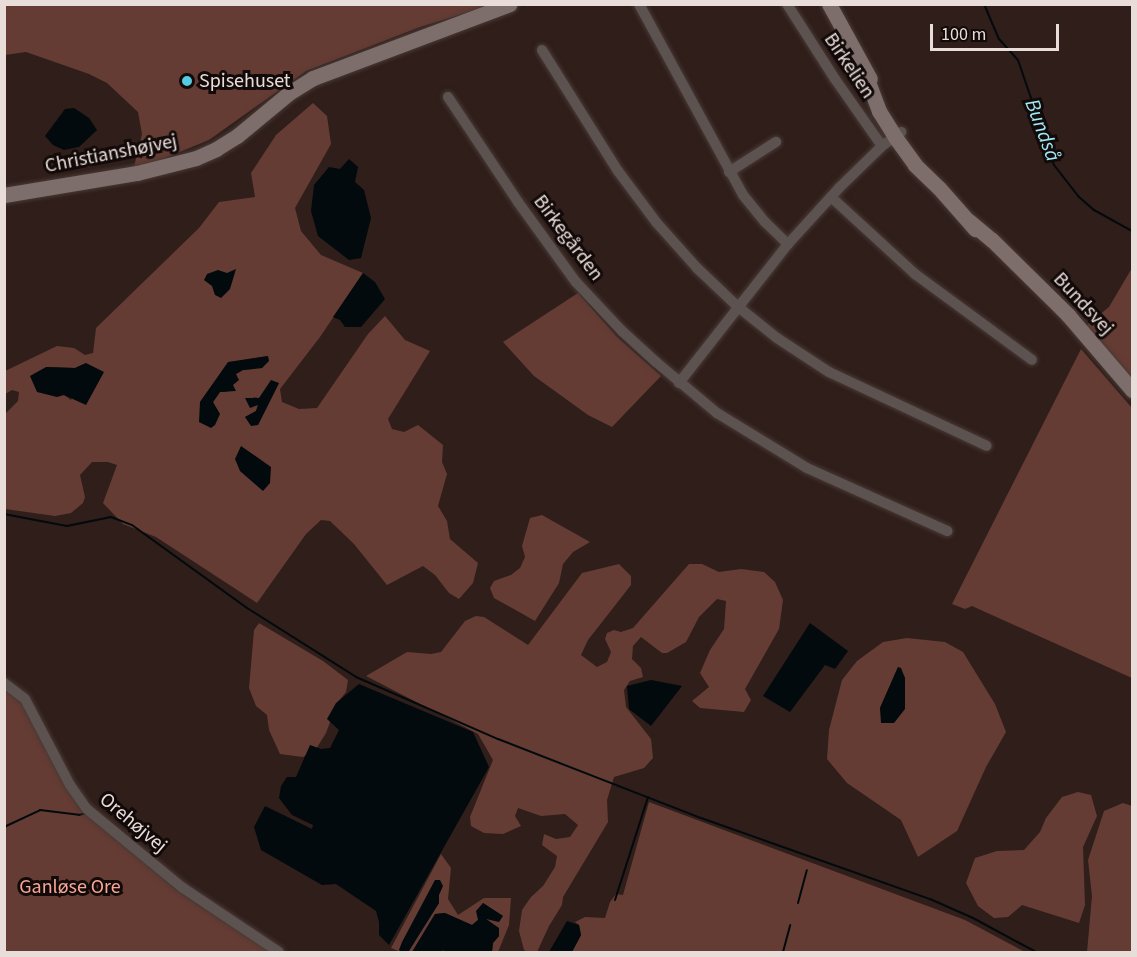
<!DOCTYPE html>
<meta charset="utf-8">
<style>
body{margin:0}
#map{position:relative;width:1137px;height:957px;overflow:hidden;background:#2f1e1a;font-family:"Source Sans 3",sans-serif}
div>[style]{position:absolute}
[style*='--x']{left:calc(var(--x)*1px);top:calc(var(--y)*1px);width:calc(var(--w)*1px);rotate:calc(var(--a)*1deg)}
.green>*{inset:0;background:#653c34}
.water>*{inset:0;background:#020a0d}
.stream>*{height:2px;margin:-1px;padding:0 1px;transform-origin:1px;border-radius:1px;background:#020a0d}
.roads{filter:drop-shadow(0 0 2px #493935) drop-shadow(0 0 2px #493935)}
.street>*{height:10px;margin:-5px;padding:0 5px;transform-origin:5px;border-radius:5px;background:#5c5351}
.secondary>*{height:15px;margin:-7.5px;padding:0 7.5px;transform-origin:7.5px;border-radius:7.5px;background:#7d6e6b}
.dots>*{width:16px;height:16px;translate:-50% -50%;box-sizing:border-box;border:3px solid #110a08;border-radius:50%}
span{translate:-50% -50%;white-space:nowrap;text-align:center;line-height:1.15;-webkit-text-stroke:6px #110a08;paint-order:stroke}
.street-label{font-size:20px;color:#e9ddda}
.poi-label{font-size:20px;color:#e9ddda}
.left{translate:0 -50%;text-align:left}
.park-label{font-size:20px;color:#f8a695}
.water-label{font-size:21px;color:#a0eaf9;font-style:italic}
.frame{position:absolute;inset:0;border:6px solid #e9ddda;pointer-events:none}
.scale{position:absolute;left:930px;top:24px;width:129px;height:27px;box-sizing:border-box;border:3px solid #e9ddda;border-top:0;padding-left:8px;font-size:18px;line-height:21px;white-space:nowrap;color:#e9ddda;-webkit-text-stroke:4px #110a08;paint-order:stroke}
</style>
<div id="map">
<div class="green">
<i style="clip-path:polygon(5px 5px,492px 5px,420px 27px,306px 71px,209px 140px,133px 171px,142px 134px,138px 112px,107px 83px,89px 74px,26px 52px,5px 55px)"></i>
<i style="clip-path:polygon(evenodd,313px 103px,327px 116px,331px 144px,295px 208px,301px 231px,321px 255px,363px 273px,320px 337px,280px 389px,282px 402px,299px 409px,317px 408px,368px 334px,385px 316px,405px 340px,430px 351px,388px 419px,392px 429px,404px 432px,418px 425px,443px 445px,442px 462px,447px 474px,438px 506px,447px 521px,450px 539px,478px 563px,473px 583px,459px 599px,449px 593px,435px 575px,423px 566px,387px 585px,354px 544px,330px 521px,321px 520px,306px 534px,257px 603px,156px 537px,123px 524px,103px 503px,117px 465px,108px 462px,92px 462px,80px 475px,85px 497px,83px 503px,71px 513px,55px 516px,5px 509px,5px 414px,18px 401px,19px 392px,12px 390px,5px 394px,5px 371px,57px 346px,74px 348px,85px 355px,93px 353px,96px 328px,199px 228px,219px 202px,255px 197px,251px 173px,276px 135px,313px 103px,268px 356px,262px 368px,243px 370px,236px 374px,227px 392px,220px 392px,213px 402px,215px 408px,200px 416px,200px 402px,228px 363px,268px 356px,313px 103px,86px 363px,71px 400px,64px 395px,46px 367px,75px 368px,86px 363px,313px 103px,279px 383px,258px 425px,245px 417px,256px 411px,258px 405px,253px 397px,259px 398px,268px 387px,279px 383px)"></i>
<i style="clip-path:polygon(1132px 268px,1132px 379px,1086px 326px,1109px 307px)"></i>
<i style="clip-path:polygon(578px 293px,618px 338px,661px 376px,612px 427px,588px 415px,534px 376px,503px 342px)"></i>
<i style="clip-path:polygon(1081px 349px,1132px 408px,1132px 678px,972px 606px,965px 609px,952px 604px)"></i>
<i style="clip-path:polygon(542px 515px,590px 542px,573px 552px,563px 564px,559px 583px,535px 621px,494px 598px,490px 588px,494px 581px,511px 575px,520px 568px,525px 557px,522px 546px,530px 518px)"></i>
<i style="clip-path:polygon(619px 564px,631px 576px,631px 585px,588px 640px,581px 655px,597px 667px,607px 662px,611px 652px,605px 639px,607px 633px,614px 630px,621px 632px,633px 628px,689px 564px,702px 564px,719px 572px,741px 569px,764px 572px,775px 582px,783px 600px,779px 629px,745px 689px,751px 700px,744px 712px,700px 708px,692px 701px,709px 687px,700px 673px,710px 650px,724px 629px,726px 601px,717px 599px,699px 617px,686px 642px,667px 653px,662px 653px,641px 637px,633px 646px,632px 659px,641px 668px,643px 677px,630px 681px,624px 690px,626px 707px,651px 739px,653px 758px,644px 768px,614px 777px,607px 800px,608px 822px,563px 897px,562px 905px,549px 926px,537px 952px,528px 952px,524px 950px,519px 931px,522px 910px,531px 897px,543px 886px,555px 867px,557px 856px,542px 845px,544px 834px,556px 839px,570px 837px,578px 825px,565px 814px,541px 816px,518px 808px,515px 816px,521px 826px,503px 834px,484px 833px,471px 826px,470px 817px,493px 760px,478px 734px,366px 676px,407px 652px,431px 654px,441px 652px,465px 621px,476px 616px,484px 617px,528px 645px,582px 573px)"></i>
<i style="clip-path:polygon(259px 623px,323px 661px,348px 680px,346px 692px,337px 703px,326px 733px,316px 749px,303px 757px,280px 754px,269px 730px,267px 715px,256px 706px,249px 688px,254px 630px)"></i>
<i style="clip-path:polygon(evenodd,907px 638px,945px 642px,963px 652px,995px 704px,1006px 732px,986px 767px,957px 831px,918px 857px,901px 820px,847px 783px,827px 759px,829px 730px,842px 680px,857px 661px,883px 642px,907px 638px,898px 667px,905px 678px,905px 709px,880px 708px,898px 667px)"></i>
<i style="clip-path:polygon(4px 685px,23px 700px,78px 806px,180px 893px,272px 952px,5px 952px)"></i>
<i style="clip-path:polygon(1078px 792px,1091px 795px,1097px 816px,1083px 847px,1085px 905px,1079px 923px,1022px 905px,1008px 917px,994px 918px,978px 906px,966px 883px,975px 858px,997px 851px,1024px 850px,1040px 832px,1046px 818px,1062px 797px)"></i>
<i style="clip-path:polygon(649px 802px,965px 920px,1025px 952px,572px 952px,581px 935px,579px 925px,575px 922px,585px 917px,605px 918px,610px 902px,616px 894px,623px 895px)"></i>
<i style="clip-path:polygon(1123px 803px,1132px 806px,1132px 952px,1087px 952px,1092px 896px,1088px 860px,1104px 811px)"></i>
<i style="clip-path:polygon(441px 854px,451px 868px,448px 899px,458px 915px,484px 898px,511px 898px,509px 925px,498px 952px,492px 952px,493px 943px,499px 936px,493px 924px,485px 918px,503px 916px,483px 903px,478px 920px,472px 925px,445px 913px,435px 914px,412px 952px,407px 952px,439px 903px,439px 895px,399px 950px,401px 952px,391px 948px)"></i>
</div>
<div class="water">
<i style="clip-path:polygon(74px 108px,89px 118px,97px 130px,79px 147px,64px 150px,53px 145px,45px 136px,65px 109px)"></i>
<i style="clip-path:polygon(349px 159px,358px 167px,355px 182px,364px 190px,371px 218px,361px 258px,349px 260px,318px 236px,311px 211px,314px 185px,329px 167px,340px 169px)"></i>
<i style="clip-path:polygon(236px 269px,230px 289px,221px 298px,215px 295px,212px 286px,204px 280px,207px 274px,218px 270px,227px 273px)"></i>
<i style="clip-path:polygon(363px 273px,375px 282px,385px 299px,361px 327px,345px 327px,340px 320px,333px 317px)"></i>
<i style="clip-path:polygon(268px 356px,269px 361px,262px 368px,243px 370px,236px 374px,239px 380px,233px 385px,236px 391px,220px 392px,213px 402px,220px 414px,215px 425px,211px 428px,199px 422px,200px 402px,228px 362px)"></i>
<i style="clip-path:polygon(86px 363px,104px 372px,86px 405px,64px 395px,57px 397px,37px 392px,30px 376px,46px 367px,75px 368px)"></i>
<i style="clip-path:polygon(271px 380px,279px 383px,258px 425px,251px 426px,245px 417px,256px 411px,258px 405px,250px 408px,245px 398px,259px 398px)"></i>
<i style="clip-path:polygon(241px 446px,271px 467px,270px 483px,263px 491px,240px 471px,235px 459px)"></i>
<i style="clip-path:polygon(810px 623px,848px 651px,835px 669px,825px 665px,790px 712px,763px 696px)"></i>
<i style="clip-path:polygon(898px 667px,901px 668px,905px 678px,905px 709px,894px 723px,881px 723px,880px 708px)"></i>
<i style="clip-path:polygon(651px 680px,682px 686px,651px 726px,629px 709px,627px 686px)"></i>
<i style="clip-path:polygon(359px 684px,473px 732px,489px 767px,389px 945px,379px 935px,379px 922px,376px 911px,336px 884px,322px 885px,261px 850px,254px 827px,265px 806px,312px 829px,313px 825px,292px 815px,279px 798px,281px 786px,287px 777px,296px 777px,310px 745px,321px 749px,330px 748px,339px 730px,327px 719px,336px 703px)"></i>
<i style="clip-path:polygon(435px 880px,440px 880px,443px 886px,439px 895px,439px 903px,409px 951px,401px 952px,399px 950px,402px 942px)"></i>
<i style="clip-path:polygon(483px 903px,503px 916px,499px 922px,486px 919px,499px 928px,499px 936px,493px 943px,492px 952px,447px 952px,443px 950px,441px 952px,412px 952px,435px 914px,445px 913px,472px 925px,478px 920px,476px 911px)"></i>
<i style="clip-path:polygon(567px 921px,579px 925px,581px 935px,572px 952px,549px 952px)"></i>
</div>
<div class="stream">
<i style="--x:984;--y:4;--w:38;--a:67"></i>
<i style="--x:999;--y:39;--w:28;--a:48"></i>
<i style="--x:1018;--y:60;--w:111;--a:71.1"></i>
<i style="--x:1054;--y:165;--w:41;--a:52"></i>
<i style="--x:1079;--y:197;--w:20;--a:41"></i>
<i style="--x:1094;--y:210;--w:43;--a:28.9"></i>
<i style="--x:4;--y:514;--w:64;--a:10.8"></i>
<i style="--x:67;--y:526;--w:45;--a:-11.6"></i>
<i style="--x:111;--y:517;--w:22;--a:21"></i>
<i style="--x:132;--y:525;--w:142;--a:35.8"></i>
<i style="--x:247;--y:608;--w:129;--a:32.3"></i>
<i style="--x:356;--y:677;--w:155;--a:23.6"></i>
<i style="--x:498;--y:739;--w:218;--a:21.3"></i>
<i style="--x:701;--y:818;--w:243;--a:19.5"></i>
<i style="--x:930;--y:899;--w:47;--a:23.8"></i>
<i style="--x:973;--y:918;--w:72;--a:28.4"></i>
<i style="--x:4;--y:827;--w:40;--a:-25"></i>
<i style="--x:40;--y:810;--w:39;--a:7"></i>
<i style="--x:79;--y:815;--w:7;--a:-16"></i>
<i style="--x:615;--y:900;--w:108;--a:-72.2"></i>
<i style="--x:798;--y:903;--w:34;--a:-75"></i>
<i style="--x:783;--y:952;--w:28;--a:-75"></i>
</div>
<div class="roads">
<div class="street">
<i style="--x:639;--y:4;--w:217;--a:61.4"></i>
<i style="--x:743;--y:195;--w:35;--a:51"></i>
<i style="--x:765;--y:222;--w:32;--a:44"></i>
<i style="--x:787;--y:4;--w:89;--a:57.4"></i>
<i style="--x:835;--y:79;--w:82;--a:55"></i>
<i style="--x:542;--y:50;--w:143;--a:57.9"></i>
<i style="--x:618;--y:171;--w:64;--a:53.3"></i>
<i style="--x:656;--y:222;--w:62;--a:48.3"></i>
<i style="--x:697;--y:268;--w:55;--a:43.5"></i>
<i style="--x:737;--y:306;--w:51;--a:38.7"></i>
<i style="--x:777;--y:338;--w:62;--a:33.2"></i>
<i style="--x:829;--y:372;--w:174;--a:25.1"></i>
<i style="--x:448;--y:97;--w:126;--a:56.3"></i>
<i style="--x:518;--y:202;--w:99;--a:54.1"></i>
<i style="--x:576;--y:282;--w:67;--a:46.8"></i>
<i style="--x:622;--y:331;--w:46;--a:42.4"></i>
<i style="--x:656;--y:362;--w:80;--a:39.9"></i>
<i style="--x:717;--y:413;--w:105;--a:31.4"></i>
<i style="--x:807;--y:468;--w:154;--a:24.2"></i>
<i style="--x:729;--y:172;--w:56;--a:-32.6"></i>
<i style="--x:831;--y:197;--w:114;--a:42.5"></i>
<i style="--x:915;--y:274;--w:145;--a:36.3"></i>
<i style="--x:679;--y:383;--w:177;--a:-51.9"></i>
<i style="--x:788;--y:244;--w:76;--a:-47.7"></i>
<i style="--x:839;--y:188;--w:60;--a:-44.3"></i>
<i style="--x:882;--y:146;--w:24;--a:-36"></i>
<i style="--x:4;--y:683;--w:26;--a:37"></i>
<i style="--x:25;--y:699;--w:97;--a:62.4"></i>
<i style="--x:70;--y:785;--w:29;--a:55"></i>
<i style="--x:87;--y:809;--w:124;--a:39.5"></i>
<i style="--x:183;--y:888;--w:115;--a:33.7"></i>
</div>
<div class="secondary">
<i style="--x:829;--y:4;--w:85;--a:61.3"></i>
<i style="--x:864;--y:71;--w:43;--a:69.4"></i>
<i style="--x:879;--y:111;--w:31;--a:58"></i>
<i style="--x:895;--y:137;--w:34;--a:54"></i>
<i style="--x:915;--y:165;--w:33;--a:44"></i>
<i style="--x:939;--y:188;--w:55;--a:48.7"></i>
<i style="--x:4;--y:195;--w:135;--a:-9.4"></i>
<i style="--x:137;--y:173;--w:61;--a:-14.3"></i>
<i style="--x:196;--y:158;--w:22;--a:-24"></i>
<i style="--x:216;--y:149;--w:25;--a:-32"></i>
<i style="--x:237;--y:136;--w:67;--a:-39.6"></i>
<i style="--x:289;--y:93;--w:28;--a:-32"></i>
<i style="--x:313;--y:78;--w:210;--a:-20.6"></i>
<i style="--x:969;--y:221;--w:30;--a:40"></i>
<i style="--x:992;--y:240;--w:107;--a:44.6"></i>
<i style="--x:1068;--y:315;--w:99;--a:49.5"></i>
</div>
</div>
<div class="dots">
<i style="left:187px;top:81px;background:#55cae0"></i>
</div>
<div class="street-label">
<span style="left:849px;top:66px;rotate:56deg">Birkelien</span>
<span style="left:111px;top:154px;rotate:-11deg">Christianshøjvej</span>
<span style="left:568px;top:238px;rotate:53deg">Birkegården</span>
<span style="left:1083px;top:304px;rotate:47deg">Bundsvej</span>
<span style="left:133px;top:823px;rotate:40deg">Orehøjvej</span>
</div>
<div class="poi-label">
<span class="left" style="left:199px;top:81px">Spisehuset</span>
</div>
<div class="park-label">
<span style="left:70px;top:887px">Ganløse Ore</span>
</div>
<div class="water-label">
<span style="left:1043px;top:130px;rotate:69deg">Bundså</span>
</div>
<div class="frame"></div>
<div class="scale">100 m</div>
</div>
